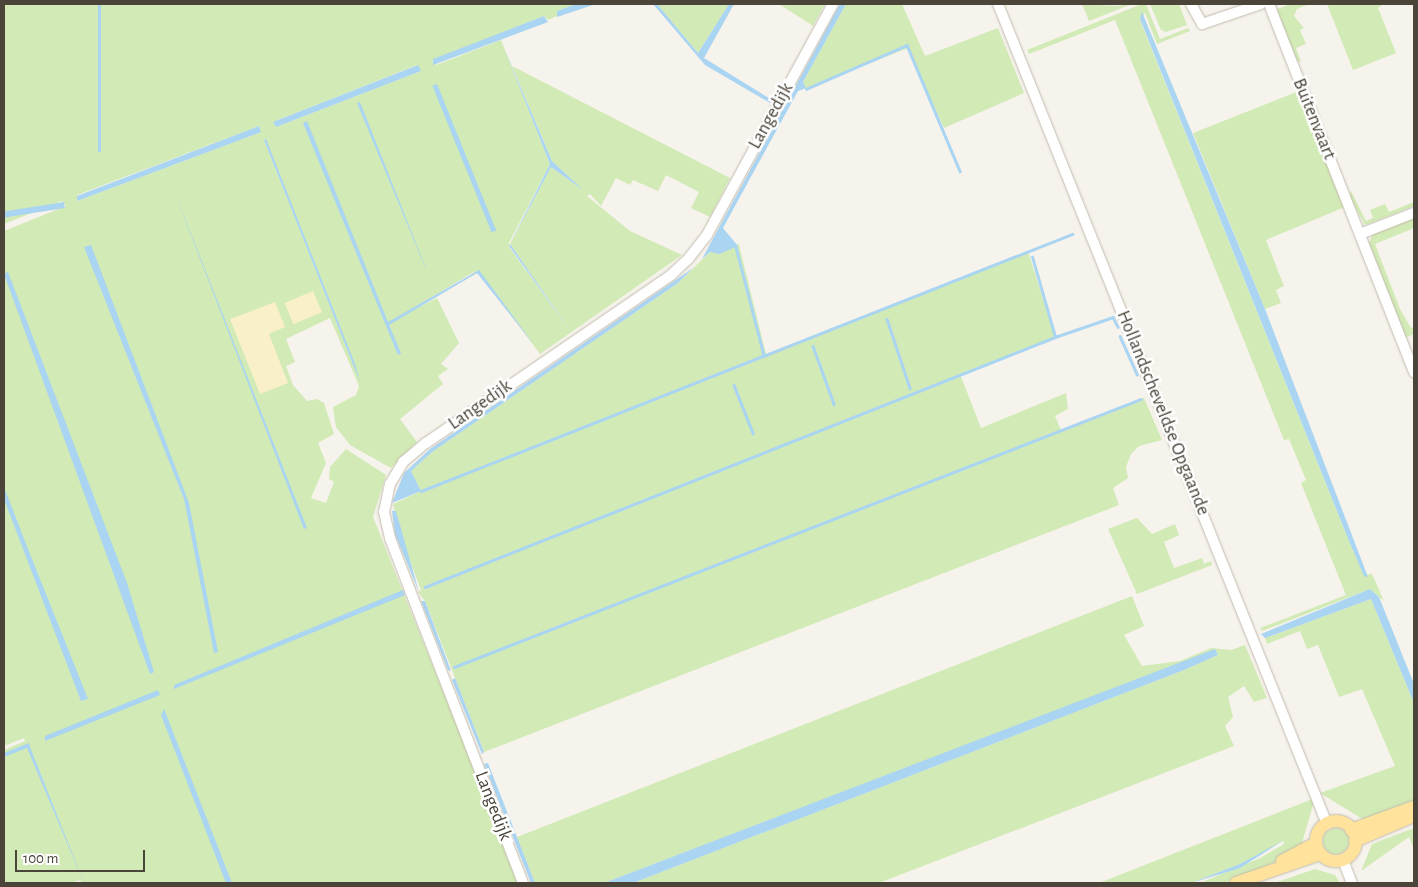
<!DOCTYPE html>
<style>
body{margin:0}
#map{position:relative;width:1418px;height:887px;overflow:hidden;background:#f6f3ec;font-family:"Alegreya Sans",sans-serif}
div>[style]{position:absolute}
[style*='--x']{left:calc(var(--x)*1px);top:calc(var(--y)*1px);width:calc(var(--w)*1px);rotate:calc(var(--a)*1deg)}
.green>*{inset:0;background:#d2eab5}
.round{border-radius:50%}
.sand>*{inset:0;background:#f9efc9;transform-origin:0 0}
.water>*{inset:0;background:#a9d4f2;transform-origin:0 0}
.stream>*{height:2.5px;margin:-1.25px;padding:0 1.25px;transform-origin:1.25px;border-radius:1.25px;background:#a9d4f2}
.roads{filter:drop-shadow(0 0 1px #c2bbae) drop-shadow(0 0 1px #c2bbae)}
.minor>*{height:10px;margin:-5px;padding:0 5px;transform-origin:5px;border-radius:5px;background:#fff}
.major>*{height:12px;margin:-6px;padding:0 6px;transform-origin:6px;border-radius:6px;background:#ffe39c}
.major>.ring{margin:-6px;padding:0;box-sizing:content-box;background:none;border:12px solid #ffe39c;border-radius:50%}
span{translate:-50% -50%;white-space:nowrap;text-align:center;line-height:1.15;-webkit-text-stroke:5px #fff;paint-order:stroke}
.street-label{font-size:19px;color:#4b4439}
.frame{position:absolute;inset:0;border:5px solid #4b4439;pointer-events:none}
.scale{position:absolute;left:15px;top:850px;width:130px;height:22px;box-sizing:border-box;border:2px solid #4b4439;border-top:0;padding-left:6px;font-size:15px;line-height:18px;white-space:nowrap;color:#4b4439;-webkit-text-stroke:4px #fff;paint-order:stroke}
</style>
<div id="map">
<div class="green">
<i style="clip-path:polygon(evenodd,4px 4px,576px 4px,557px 11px,557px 16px,548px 20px,544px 16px,432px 61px,436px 65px,501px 40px,550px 164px,509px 243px,509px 247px,571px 332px,510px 244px,551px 167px,583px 190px,552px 161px,512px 66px,730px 178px,710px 217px,691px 208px,699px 192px,666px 175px,658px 191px,633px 180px,630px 185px,616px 178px,601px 206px,590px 194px,587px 196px,630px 231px,682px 255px,540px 354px,479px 272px,460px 283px,477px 270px,388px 323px,437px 298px,459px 343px,441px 364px,448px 369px,438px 376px,443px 384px,400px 419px,417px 442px,391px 468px,350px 445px,336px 427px,333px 407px,356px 395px,359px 386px,330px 318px,286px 339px,295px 362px,286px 366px,293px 385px,307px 401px,317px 399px,324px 403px,334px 434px,318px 443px,326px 463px,311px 498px,326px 503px,334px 482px,329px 479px,330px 467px,346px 449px,386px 475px,373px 517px,520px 883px,82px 883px,80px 880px,71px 883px,4px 883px,4px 750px,25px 741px,24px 738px,4px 746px,4px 231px,66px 206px,62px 201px,4px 224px,4px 4px,417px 65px,421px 71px,276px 127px,273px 122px,417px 65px,4px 4px,259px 126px,261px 132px,77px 201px,77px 195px,259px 126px,4px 4px,265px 139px,332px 307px,360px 381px,264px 140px,265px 139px)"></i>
<i style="clip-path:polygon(657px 4px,729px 4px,698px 53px)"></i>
<i style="clip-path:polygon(779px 4px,825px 4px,813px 26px)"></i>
<i style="clip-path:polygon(846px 4px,902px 4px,925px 56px,998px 28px,1024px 93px,944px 128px,908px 48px,804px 89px,803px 82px)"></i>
<i style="clip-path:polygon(1082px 4px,1117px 6px,1132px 4px,1089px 21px)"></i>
<i style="clip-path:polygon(1142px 4px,1146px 4px,1160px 39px,1188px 28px,1190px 31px,1157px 44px,1145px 13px,1140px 20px,1349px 541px,1364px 575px,1372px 574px,1384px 601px,1370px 589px,1262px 631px,1260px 628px,1346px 595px,1301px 483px,1306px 480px,1289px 439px,1284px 440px,1115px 20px,1029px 54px,1027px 50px)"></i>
<i style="clip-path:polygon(1150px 4px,1179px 4px,1187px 25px,1166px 32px,1161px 30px)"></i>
<i style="clip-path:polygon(1291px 4px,1309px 4px,1297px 9px,1294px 16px,1304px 28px,1300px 30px,1306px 44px,1296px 48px,1301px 62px,1296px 61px,1277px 14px,1277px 9px)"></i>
<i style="clip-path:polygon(1327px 4px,1383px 4px,1378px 8px,1396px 53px,1353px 70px)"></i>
<i style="clip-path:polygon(1299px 91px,1345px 207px,1266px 240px,1284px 286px,1276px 290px,1281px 303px,1265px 309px,1193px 133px)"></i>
<i style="clip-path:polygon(1351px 191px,1366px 221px,1373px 218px,1370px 210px,1385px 204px,1389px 212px,1414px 202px,1414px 206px,1365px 225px,1349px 196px)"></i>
<i style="clip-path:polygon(1414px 217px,1414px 228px,1375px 244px,1400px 309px,1411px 328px,1414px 327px,1414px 334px,1405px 338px,1369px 243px,1373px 234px)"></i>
<i style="clip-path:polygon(738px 244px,739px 245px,766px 354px,1028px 251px,1055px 337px,960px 374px,981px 428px,1066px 393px,1068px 409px,1055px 416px,1061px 430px,1144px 398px,1162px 440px,1139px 446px,1131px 454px,1126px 467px,1128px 478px,1113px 488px,1119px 505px,484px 752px,425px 601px,418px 592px,421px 590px,400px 535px,393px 504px,421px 491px,411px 471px,432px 452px,678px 283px,710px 252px)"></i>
<i style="clip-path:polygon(1137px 518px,1152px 534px,1175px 524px,1179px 535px,1164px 542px,1174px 568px,1202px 558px,1204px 564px,1211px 561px,1212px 565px,1137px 594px,1108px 529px)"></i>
<i style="clip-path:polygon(1132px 596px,1144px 626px,1124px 635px,1142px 666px,1180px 661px,1211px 648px,1231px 650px,1245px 645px,1267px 698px,1254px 702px,1244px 686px,1228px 697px,1233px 717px,1225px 726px,1234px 746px,879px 883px,633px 883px,1184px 670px,1218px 655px,1215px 650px,604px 883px,535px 883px,517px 837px)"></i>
<i style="clip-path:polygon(1371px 599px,1414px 703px,1414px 803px,1364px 820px,1320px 793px,1395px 766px,1362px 689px,1339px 697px,1318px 645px,1307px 649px,1300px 631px,1267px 644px,1265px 638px)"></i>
<i style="clip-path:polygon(1315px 798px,1300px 850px,1256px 871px,1224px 883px,1200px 883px,1260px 858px,1284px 844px,1283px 841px,1240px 864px,1191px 883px,1099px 883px)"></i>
<i style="clip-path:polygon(1414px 828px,1414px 850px,1409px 837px,1361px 871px,1372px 844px)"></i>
<i class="round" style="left:1323px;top:828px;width:26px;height:26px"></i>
<i style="clip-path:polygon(1315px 869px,1335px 875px,1340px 883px,1274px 883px)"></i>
</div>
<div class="sand">
<i style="left:313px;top:291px;width:23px;height:31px;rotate:67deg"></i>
<i style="clip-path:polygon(275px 302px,285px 327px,269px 334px,288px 383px,260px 394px,230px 319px)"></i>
</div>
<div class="water">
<i style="left:98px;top:4px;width:3px;height:148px"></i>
<i style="clip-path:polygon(576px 4px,596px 4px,557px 17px,557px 11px)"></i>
<i style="clip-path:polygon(653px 4px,657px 4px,698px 53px,729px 4px,734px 4px,704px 58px,772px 100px,770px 103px,705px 65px)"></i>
<i style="clip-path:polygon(840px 4px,846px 4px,803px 82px,806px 88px,798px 91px,723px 228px,738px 246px,719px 254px,710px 252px,702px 259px)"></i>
<i style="clip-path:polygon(1142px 12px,1265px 309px,1368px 577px,1364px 576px,1349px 541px,1140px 19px)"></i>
<i style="clip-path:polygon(544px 16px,548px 22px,433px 65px,433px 59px)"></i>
<i style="clip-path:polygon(504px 48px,552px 161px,583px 190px,551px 167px,510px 244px,571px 332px,509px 246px,550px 164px)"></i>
<i style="clip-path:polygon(418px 65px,421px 71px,276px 127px,273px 122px)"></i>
<i style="left:437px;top:84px;width:158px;height:5px;rotate:68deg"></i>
<i style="clip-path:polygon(360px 102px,425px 266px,425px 267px,357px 103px)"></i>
<i style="clip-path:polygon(307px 121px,388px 322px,479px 270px,535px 346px,477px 273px,389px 325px,401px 353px,398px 355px,303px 123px)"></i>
<i style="clip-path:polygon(259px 126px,261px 132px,77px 201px,77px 196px)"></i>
<i style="clip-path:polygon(266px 139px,355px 364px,360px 382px,264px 140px)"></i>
<i style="clip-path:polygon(169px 178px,307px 528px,304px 529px)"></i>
<i style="left:64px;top:202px;width:6px;height:64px;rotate:81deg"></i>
<i style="clip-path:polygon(91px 245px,189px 503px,218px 652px,214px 653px,184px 499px,84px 247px)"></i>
<i style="clip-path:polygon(693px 268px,678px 283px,432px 452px,411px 471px,421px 491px,392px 503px,404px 473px,430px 449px)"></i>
<i style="clip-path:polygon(8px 272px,127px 583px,154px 672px,150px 674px,4px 274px)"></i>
<i style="clip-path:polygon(4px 487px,28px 549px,88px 699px,81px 701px,4px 499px)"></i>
<i style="clip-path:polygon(392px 511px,396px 511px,419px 592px,395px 534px)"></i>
<i style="clip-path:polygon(1370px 589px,1379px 597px,1414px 684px,1414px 703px,1371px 599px,1265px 638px,1261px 634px)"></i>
<i style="clip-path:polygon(403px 590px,405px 595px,174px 689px,174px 685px)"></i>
<i style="clip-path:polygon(421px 601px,425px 601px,451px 671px,448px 670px)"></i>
<i style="clip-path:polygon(1215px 649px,1218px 655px,1184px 670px,633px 883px,604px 883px)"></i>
<i style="clip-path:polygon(455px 678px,484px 752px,482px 754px,452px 680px)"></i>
<i style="clip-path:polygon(158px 690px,160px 695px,45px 741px,45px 736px)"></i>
<i style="clip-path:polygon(164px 709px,232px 883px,226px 883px,161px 715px)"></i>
<i style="clip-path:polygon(29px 743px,30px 747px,84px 883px,27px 748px,4px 757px,4px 753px)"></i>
<i style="clip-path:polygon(488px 763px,517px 837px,535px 883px,531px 883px,484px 764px)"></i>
<i style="clip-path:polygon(1284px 840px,1240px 868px,1191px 883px,1240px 864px)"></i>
</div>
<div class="stream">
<i style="--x:806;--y:89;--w:110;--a:-23.5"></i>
<i style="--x:907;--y:45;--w:137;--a:67.2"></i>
<i style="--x:736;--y:247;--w:112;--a:75.5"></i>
<i style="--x:887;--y:319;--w:73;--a:71.6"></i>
<i style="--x:1120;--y:336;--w:42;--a:65.9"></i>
<i style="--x:1055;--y:337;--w:61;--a:-19"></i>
<i style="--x:1113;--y:317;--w:11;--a:63"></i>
<i style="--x:813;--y:346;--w:62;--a:70.1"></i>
<i style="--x:734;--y:385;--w:52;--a:68.4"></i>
<i style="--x:421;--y:491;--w:700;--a:-21.54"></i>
<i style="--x:425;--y:587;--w:678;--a:-21.64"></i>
<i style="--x:1055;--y:337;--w:83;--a:-106"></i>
<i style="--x:454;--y:667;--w:737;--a:-21.31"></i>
</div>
<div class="roads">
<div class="minor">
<i style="--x:998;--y:4;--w:884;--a:68.14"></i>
<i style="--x:1191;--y:4;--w:23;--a:61"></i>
<i style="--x:1202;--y:24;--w:62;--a:-18.7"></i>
<i style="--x:1269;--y:4;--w:396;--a:68.5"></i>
<i style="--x:1360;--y:234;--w:58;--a:-21.3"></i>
<i style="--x:1343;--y:860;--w:25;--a:69"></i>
<i style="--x:523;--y:883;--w:370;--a:-111.1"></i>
<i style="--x:390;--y:538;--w:27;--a:-103"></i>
<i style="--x:384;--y:512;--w:29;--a:-78"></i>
<i style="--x:390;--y:484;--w:26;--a:-59"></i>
<i style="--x:403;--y:462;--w:30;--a:-40"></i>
<i style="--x:426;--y:443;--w:297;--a:-34.4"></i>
<i style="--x:671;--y:275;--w:25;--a:-43"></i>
<i style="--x:689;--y:258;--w:29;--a:-52"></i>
<i style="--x:707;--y:235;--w:263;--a:-61.4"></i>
</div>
<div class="major">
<i class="ring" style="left:1316px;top:821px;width:28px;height:28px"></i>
<i style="--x:1351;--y:830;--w:67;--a:-20.1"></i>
<i style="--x:1355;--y:841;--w:64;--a:-23"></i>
<i style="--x:1282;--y:861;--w:38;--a:-28"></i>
<i style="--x:1236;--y:883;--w:89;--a:-19"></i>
</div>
</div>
<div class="street-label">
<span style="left:771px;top:116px;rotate:-61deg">Langedijk</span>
<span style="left:1314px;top:119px;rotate:68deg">Buitenvaart</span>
<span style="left:480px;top:405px;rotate:-35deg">Langedijk</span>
<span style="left:1163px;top:413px;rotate:68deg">Hollandscheveldse Opgaande</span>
<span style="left:493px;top:806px;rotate:69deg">Langedijk</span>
</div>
<div class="frame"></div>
<div class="scale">100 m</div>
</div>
